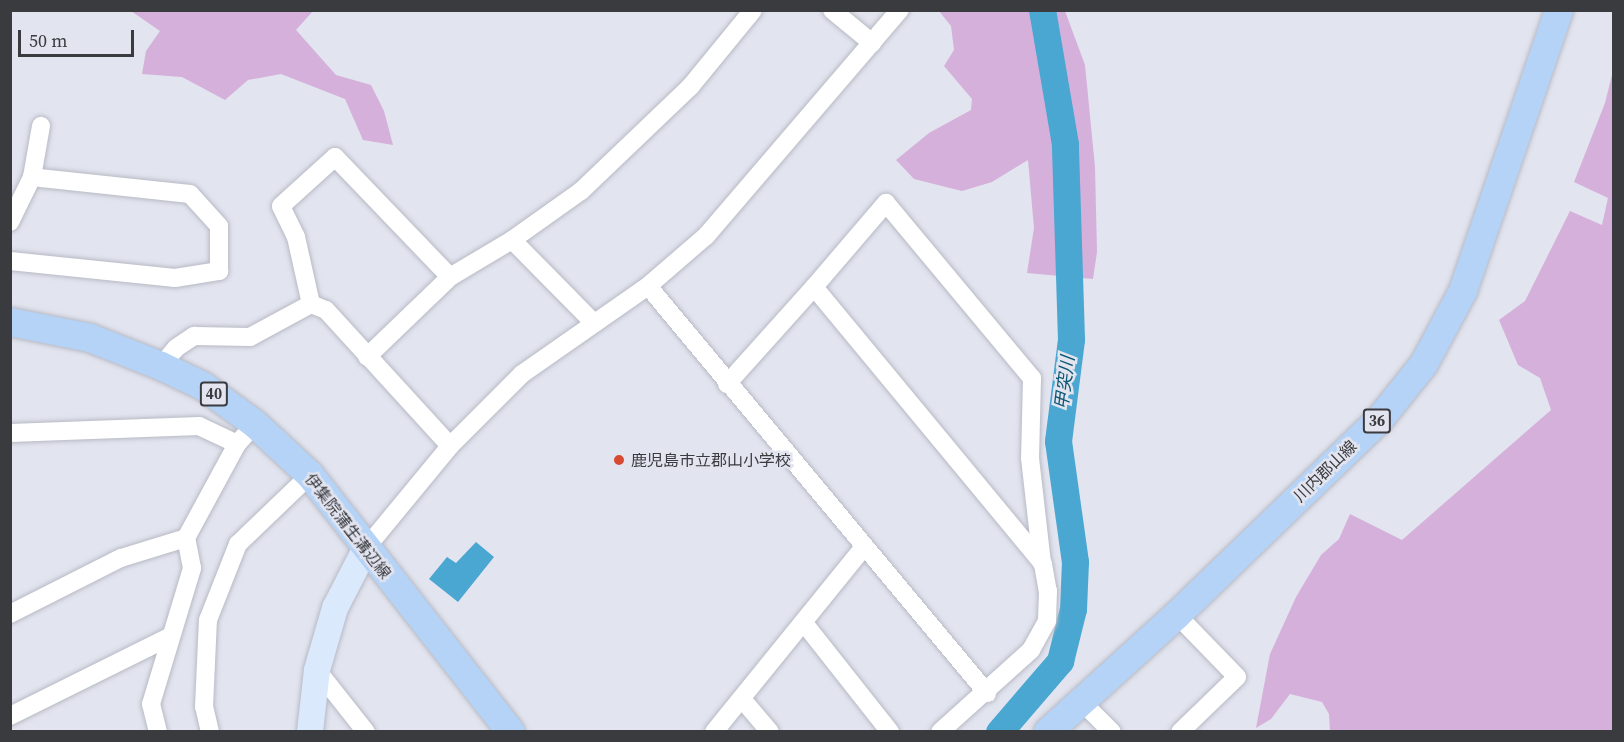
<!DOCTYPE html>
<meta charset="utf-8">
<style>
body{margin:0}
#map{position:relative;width:1624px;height:742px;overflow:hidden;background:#e2e4ef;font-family:"Source Serif 4","Noto Sans JP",serif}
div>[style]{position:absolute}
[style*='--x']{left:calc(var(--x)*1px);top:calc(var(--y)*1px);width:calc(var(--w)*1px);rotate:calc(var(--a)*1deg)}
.green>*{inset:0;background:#d5b0da}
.water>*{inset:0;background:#49a7d1}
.river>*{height:27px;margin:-13.5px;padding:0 13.5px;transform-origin:13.5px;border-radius:13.5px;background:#49a7d1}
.roads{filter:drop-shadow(0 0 2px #b7bac4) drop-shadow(0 0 2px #b7bac4)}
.street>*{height:18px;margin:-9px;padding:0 9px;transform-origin:9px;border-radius:9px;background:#fff}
.secondary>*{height:26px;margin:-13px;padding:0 13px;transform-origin:13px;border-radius:13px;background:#dae9fb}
.primary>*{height:28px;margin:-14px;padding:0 14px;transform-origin:14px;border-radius:14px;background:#b5d3f7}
.dots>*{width:16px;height:16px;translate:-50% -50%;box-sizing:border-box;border:3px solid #e2e4ef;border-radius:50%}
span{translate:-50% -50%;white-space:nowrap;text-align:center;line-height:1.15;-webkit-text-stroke:5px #e2e4ef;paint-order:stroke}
.shield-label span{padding:2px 4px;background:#e2e4ef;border:2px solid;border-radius:4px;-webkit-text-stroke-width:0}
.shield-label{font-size:15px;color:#3a3b3f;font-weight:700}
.poi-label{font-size:16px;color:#3a3b3f}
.left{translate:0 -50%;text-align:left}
.street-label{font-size:16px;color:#3a3b3f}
.water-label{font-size:18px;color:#0a5874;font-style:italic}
.frame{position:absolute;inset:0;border:12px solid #3a3b3f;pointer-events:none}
.scale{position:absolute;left:18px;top:30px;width:116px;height:27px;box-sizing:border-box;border:3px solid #3a3b3f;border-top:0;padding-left:8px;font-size:18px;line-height:21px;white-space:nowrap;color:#3a3b3f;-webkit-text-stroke:4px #e2e4ef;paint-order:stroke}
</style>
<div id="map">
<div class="green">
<i style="clip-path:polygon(131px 11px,313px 11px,296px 30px,336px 75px,371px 85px,384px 111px,393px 145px,363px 140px,345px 99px,281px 74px,248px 80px,225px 100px,182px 77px,142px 74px,146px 51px,160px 31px)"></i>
<i style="clip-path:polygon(939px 11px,1065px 11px,1085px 65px,1095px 167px,1097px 252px,1093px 279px,1027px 273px,1034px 228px,1028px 160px,992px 182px,962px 191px,914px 179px,896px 160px,929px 133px,971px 110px,972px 99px,944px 66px,954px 50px,951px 26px)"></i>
<i style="clip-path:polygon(1613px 71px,1613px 731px,1330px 731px,1329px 714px,1322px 702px,1290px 694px,1271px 719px,1256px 728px,1270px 654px,1296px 597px,1321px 555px,1339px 539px,1350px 514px,1402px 540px,1551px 410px,1540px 378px,1518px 365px,1499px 320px,1525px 301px,1570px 211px,1602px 225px,1608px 198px,1574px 182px,1605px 103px)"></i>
</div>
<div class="water">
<i style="clip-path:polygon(476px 542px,494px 557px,458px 602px,429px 579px,447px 557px,456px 563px)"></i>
</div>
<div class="river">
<i style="--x:999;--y:732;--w:94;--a:-49.3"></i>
<i style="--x:1060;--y:661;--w:54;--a:-76"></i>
<i style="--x:1073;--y:609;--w:47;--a:-87.6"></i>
<i style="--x:1075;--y:562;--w:122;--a:-98"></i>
<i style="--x:1058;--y:441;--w:103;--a:-82.7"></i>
<i style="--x:1071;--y:339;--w:195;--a:-91.8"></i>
<i style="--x:1065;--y:144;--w:136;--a:-99.7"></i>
</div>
<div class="roads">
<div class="street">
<i style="--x:832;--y:10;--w:52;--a:39.5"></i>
<i style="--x:10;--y:222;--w:50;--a:-63.9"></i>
<i style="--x:32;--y:177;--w:52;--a:-80"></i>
<i style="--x:10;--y:261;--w:166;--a:5.9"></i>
<i style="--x:175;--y:278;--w:45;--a:-9"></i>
<i style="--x:219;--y:271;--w:45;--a:-90"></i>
<i style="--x:219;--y:226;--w:43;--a:-132.2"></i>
<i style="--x:190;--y:194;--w:159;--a:-173.9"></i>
<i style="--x:450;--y:277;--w:72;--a:-30.8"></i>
<i style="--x:648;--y:286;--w:530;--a:50.21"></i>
<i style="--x:814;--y:287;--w:111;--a:-49.4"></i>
<i style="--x:886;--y:203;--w:228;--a:50.2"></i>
<i style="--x:1032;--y:378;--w:80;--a:91.4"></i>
<i style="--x:1030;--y:458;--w:106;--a:83.5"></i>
<i style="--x:311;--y:304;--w:69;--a:-102.6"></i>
<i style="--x:296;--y:237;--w:34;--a:-116"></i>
<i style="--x:281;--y:206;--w:73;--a:-42.2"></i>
<i style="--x:335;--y:157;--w:166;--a:46.2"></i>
<i style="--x:450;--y:277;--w:115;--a:136.1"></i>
<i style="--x:593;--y:322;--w:115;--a:-134.6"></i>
<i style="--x:512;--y:240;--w:85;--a:-35.4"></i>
<i style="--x:581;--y:191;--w:151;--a:-43.7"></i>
<i style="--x:690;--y:87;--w:99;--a:-50.7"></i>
<i style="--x:161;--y:366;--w:23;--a:-50"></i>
<i style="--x:176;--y:348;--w:22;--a:-34"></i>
<i style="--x:194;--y:336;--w:56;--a:1"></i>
<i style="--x:250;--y:337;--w:69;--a:-28.4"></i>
<i style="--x:311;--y:304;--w:16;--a:22"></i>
<i style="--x:326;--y:310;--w:184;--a:47.6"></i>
<i style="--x:727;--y:384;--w:130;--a:-48.1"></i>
<i style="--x:814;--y:287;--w:359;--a:50.4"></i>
<i style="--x:1043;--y:564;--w:27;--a:80"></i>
<i style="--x:1048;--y:591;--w:30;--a:92"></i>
<i style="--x:1047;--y:621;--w:33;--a:119"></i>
<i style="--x:1031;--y:650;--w:122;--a:138"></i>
<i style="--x:10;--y:433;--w:189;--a:-2.1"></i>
<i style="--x:199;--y:426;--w:42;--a:25.3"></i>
<i style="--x:366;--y:548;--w:132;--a:-50.5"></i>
<i style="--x:450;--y:446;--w:102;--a:-45"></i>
<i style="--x:522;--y:374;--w:154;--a:-34.9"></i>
<i style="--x:648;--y:286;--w:77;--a:-40.8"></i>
<i style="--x:706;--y:236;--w:298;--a:-49.4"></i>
<i style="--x:10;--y:614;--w:124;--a:-26.8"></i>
<i style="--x:121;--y:558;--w:68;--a:-17.1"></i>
<i style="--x:1177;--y:615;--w:86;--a:45.9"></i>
<i style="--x:1237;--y:677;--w:79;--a:136"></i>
<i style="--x:804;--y:623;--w:139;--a:51.7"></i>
<i style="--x:317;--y:670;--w:79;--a:51.7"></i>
<i style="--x:742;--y:699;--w:43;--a:49.7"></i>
<i style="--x:1080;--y:700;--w:45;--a:45"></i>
<i style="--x:10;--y:716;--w:178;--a:-26.4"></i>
<i style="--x:158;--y:732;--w:29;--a:-104"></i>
<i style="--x:151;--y:704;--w:142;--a:-73.2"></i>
<i style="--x:192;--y:568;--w:31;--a:-101"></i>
<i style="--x:186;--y:538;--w:107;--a:-61.5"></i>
<i style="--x:237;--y:444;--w:27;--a:-48"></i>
<i style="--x:210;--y:732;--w:26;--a:-103"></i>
<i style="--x:204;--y:707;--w:87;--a:-87.4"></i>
<i style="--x:208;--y:620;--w:82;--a:-68.5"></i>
<i style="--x:238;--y:544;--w:100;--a:-43.8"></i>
<i style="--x:714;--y:732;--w:238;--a:-51"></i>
</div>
<div class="secondary">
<i style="--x:310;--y:732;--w:62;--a:-83.6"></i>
<i style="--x:317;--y:670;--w:65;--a:-73.8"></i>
<i style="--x:335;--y:608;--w:68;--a:-62.7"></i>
</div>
<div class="primary">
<i style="--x:10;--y:322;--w:82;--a:11.3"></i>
<i style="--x:90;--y:338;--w:76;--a:21.5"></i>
<i style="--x:161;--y:366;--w:47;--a:25.5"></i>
<i style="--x:203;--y:386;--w:64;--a:36.2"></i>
<i style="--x:255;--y:424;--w:75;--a:42.8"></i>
<i style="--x:310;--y:475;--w:326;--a:52"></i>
<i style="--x:1048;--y:732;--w:174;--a:-42.2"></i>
<i style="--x:1177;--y:615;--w:282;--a:-44"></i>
<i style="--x:1380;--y:419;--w:70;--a:-51.3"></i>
<i style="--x:1424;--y:364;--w:83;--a:-61.9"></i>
<i style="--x:1463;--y:291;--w:297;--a:-71.1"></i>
</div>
</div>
<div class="dots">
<i style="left:619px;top:460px;background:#d54a31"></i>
</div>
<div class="shield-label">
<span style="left:214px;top:394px">40</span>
<span style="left:1377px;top:421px">36</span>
</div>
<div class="poi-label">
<span class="left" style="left:631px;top:460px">鹿児島市立郡山小学校</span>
</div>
<div class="street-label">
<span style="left:1325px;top:471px;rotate:-44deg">川内郡山線</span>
<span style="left:348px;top:526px;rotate:52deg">伊集院蒲生溝辺線</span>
</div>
<div class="water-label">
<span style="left:1065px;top:383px;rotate:-83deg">甲突川</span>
</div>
<div class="frame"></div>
<div class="scale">50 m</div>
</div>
